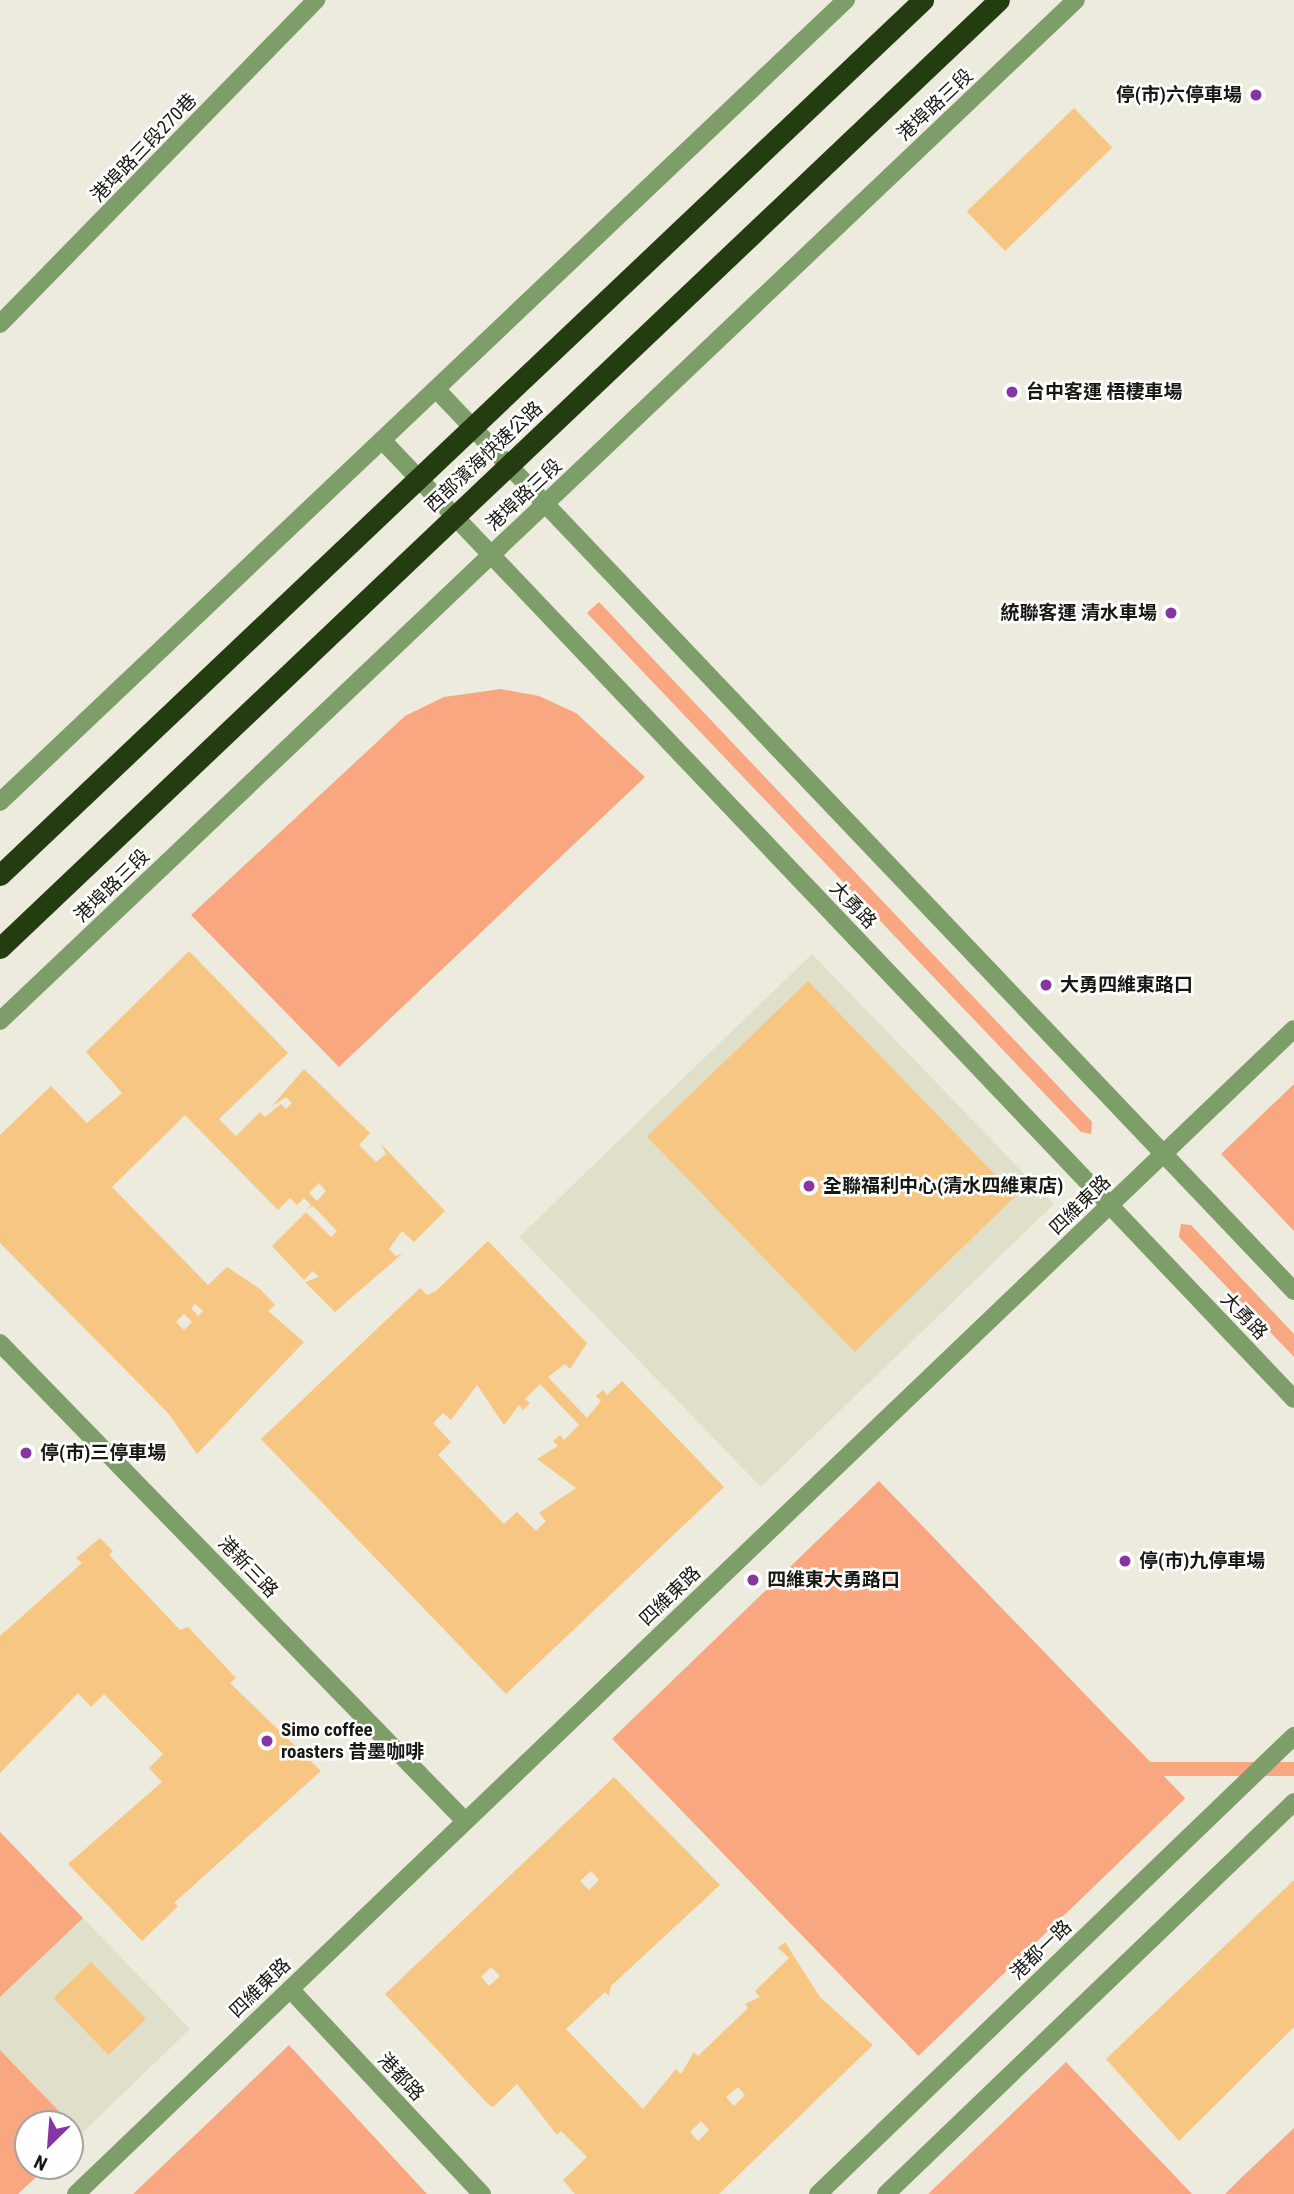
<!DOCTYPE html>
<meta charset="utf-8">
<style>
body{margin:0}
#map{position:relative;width:1294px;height:2194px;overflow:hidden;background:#ecebdd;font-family:"Roboto Condensed","Noto Sans TC",sans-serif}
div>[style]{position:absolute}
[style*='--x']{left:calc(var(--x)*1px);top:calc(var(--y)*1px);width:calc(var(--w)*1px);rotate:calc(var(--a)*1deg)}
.built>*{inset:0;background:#e0dfc9;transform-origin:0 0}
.green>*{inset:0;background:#f9a781;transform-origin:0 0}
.building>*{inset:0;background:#f7c682;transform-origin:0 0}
.minor>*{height:18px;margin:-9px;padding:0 9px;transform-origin:9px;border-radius:9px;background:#7e9e69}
.highway-bridge>*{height:21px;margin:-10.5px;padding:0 10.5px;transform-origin:10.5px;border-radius:10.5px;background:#233c10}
.dots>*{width:19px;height:19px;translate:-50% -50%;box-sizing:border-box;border:4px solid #fff;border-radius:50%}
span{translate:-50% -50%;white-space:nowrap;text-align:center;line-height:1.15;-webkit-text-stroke:5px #fff;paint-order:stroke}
.poi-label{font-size:19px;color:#181813;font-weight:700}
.right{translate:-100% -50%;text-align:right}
.left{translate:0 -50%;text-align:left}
.street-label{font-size:19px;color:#181813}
.north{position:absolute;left:14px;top:2110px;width:70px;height:70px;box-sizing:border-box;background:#fff;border:2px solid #a3a3a1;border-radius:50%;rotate:205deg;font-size:19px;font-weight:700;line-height:28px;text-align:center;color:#181813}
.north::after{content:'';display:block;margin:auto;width:24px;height:32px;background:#8834a2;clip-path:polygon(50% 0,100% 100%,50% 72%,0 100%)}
</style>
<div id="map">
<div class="built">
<i style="left:812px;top:954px;width:348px;height:407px;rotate:46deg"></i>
<i style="clip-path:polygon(83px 1918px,190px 2029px,81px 2134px,0 2050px,0 1997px)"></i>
</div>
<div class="green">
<i style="clip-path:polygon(599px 602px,1092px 1122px,1091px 1134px,1081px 1132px,587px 613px)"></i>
<i style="clip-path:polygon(501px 689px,539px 696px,576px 713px,645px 777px,339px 1067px,191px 915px,405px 716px,444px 697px)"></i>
<i style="clip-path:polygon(1294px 1084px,1294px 1231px,1221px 1154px)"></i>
<i style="clip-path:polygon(1181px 1224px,1191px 1225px,1294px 1334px,1294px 1357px,1179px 1237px)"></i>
<i style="left:879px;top:1481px;width:441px;height:371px;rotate:46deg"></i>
<i style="left:1294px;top:1762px;width:14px;height:624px;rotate:90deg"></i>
<i style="clip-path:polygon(0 1832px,83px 1918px,0 1997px)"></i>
<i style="clip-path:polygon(289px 2045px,427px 2194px,133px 2194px,212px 2119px)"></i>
<i style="clip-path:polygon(0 2050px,81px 2134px,70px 2145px,70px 2124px,28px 2124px,28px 2166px,48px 2166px,18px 2194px,0 2194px)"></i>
<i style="clip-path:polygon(1066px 2062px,1192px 2194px,928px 2194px,1042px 2085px)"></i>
<i style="clip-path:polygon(1294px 2128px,1294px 2194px,1225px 2194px,1241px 2178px)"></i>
</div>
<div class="building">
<i style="left:1074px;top:108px;width:55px;height:149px;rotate:46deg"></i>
<i style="clip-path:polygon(evenodd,189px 951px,288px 1053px,219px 1119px,236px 1136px,260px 1112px,265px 1117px,281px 1104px,286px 1109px,292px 1103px,286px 1097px,272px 1106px,304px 1069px,370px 1133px,359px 1145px,376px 1162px,386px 1154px,381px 1144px,445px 1211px,414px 1242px,402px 1231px,389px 1249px,396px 1256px,403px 1253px,335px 1312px,305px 1282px,319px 1277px,313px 1271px,304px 1280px,272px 1246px,306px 1212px,331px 1237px,337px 1231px,313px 1206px,307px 1209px,311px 1205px,304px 1198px,297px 1205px,290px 1198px,278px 1210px,185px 1115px,112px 1187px,208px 1285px,227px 1267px,260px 1289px,275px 1305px,268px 1311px,304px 1342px,197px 1454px,168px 1413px,0 1243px,0 1135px,51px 1086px,87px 1123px,122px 1093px,86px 1052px,189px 951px,319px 1183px,326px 1191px,317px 1201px,309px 1193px,319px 1183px,189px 951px,195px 1304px,203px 1311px,198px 1316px,191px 1308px,195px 1304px,189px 951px,184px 1314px,192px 1322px,184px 1330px,176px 1322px,184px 1314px)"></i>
<i style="left:808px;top:981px;width:299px;height:224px;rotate:46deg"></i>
<i style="clip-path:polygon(evenodd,488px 1241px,587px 1343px,570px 1369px,565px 1364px,548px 1377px,587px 1418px,601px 1401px,596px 1396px,603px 1390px,607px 1395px,622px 1381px,724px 1487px,506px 1694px,261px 1439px,420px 1288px,427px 1295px,436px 1291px,488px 1241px,540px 1384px,579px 1425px,564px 1440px,560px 1435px,553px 1441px,558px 1446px,537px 1459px,576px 1488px,539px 1513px,546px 1521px,536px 1531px,517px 1512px,504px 1524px,438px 1455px,451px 1442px,433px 1423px,443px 1413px,451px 1420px,477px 1385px,504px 1425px,519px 1405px,523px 1410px,530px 1403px,525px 1399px,540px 1384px)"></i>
<i style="clip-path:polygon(100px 1538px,113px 1551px,109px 1555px,180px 1630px,188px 1627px,236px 1678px,230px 1683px,321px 1771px,174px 1903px,178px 1906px,142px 1941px,68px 1864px,162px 1782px,149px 1768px,163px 1754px,104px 1694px,91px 1707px,78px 1693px,0 1773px,0 1636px,82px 1563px,76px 1558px)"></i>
<i style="clip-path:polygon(evenodd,614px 1777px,720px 1885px,611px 1986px,609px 1996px,605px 1992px,566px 2029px,643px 2109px,676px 2069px,681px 2074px,694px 2052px,698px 2056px,748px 2008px,745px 2004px,760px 1997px,755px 1991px,789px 1958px,778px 1948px,785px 1942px,820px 1997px,873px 2045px,719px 2194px,575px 2194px,563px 2180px,587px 2157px,561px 2131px,557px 2135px,517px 2084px,493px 2107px,488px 2104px,385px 1994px,614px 1777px,591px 1871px,599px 1880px,589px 1890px,580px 1881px,591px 1871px,614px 1777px,491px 1967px,500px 1976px,489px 1986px,481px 1977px,491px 1967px,614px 1777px,738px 2087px,745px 2095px,734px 2106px,726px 2097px,738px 2087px,614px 1777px,701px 2121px,709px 2130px,698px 2141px,690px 2132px,701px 2121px)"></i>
<i style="clip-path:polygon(1294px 1880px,1294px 2027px,1179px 2141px,1106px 2059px)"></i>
<i style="left:91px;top:1962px;width:79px;height:52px;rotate:46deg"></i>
</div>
<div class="minor">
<i style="--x:0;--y:324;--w:453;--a:-45.7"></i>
<i style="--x:436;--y:389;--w:1245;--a:46.43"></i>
<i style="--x:382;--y:440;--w:1323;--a:46.44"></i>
<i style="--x:0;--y:802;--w:1166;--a:-43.47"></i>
<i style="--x:0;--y:1021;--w:1483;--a:-43.5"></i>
<i style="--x:0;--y:1343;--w:667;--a:45.79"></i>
<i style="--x:290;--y:1989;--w:281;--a:46.9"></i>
<i style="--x:76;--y:2194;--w:1685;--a:-43.73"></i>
<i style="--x:818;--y:2194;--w:661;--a:-43.9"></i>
<i style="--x:886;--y:2194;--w:566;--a:-43.85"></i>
</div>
<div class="highway-bridge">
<i style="--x:0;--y:875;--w:1272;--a:-43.47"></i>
<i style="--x:0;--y:948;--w:1377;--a:-43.5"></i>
</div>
<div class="dots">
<i style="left:1256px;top:95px;background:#8834a2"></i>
<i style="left:1012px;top:392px;background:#8834a2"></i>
<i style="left:1171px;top:613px;background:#8834a2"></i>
<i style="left:1046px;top:985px;background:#8834a2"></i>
<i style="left:809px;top:1186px;background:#8834a2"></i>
<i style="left:26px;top:1453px;background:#8834a2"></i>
<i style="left:1125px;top:1561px;background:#8834a2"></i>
<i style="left:753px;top:1580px;background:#8834a2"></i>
<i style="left:267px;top:1741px;background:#8834a2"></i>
</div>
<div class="poi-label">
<span class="right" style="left:1242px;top:95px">停(市)六停車場</span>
<span class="left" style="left:1026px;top:392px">台中客運 梧棲車場</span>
<span class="right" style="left:1157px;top:613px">統聯客運 清水車場</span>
<span class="left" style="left:1060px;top:985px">大勇四維東路口</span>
<span class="left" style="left:823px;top:1186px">全聯福利中心(清水四維東店)</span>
<span class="left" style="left:40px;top:1453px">停(市)三停車場</span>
<span class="left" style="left:1139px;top:1561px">停(市)九停車場</span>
<span class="left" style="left:767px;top:1580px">四維東大勇路口</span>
<span class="left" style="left:281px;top:1741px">Simo coffee<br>roasters 昔墨咖啡</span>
</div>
<div class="street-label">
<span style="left:935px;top:105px;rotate:-43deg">港埠路三段</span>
<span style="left:144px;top:148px;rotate:-46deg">港埠路三段270巷</span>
<span style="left:484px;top:457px;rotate:-43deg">西部濱海快速公路</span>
<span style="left:524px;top:495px;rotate:-43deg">港埠路三段</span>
<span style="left:112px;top:886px;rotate:-44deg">港埠路三段</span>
<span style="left:853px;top:905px;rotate:46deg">大勇路</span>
<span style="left:1080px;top:1205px;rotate:-44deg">四維東路</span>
<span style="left:1244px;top:1316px;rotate:46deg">大勇路</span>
<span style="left:248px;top:1567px;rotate:46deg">港新三路</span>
<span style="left:670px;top:1596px;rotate:-44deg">四維東路</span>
<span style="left:1041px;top:1950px;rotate:-44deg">港都一路</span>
<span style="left:260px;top:1988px;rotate:-44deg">四維東路</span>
<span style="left:401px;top:2077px;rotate:47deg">港都路</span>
</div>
<div class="north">N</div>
</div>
